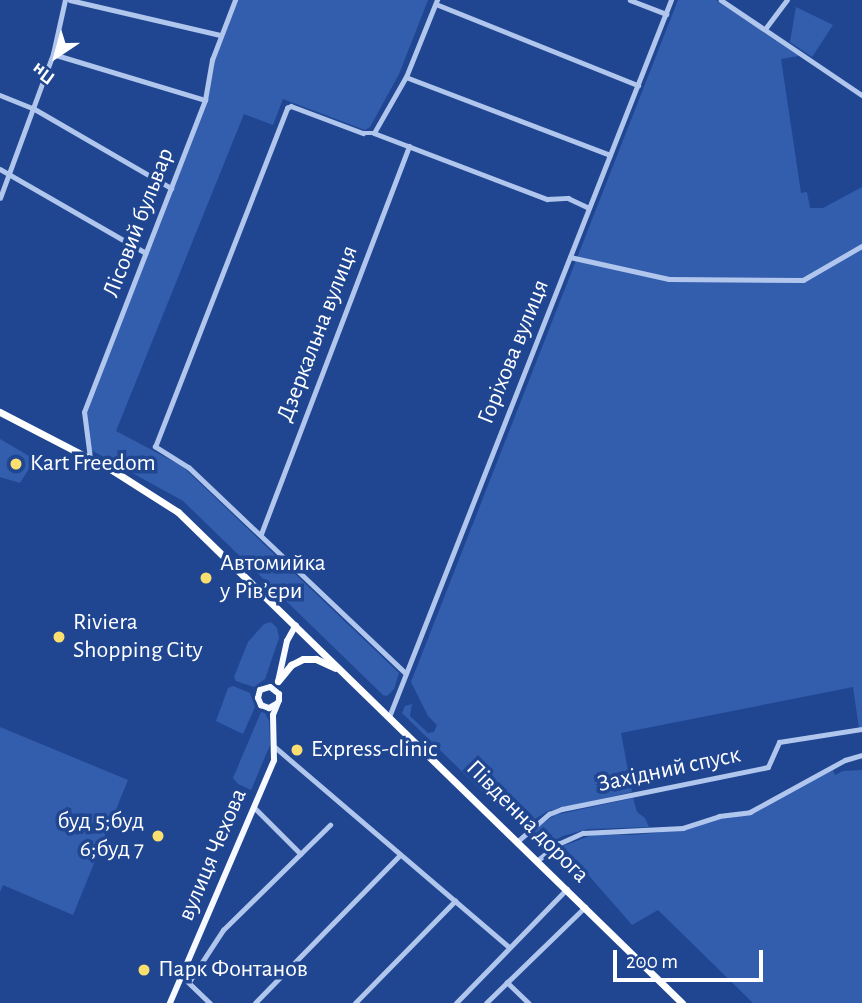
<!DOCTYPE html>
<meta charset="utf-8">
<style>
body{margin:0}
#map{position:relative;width:862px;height:1003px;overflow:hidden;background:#204691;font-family:"Alegreya Sans",sans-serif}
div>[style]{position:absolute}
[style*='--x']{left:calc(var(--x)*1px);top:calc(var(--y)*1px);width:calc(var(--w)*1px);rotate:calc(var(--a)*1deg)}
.green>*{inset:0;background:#335eae}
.street>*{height:4.5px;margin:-2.25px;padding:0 2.25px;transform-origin:2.25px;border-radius:2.25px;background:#b0c6ed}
.primary>*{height:6px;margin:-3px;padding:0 3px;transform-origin:3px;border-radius:3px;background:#f6f9ff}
.highway>*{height:7px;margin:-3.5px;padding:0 3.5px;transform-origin:3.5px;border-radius:3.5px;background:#fff}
.dots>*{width:19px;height:19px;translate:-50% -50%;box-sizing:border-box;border:4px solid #204691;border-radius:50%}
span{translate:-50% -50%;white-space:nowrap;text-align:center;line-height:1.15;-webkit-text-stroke:7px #204691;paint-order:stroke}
.street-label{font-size:24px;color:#fff}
.poi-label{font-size:24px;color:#fff}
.left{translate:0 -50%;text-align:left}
.right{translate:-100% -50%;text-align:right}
.north{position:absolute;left:21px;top:21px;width:70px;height:70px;-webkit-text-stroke:5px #204691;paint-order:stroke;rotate:216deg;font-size:19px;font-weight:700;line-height:28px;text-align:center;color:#fff}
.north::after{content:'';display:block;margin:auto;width:24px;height:32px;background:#fff;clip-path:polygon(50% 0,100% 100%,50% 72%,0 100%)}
.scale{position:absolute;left:613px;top:950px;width:150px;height:32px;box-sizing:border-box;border:4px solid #fff;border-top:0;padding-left:9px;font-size:21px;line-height:24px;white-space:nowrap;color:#fff;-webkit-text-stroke:5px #204691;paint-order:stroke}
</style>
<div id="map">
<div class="green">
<i style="clip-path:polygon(238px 0,428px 0,399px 74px,370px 127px,365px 130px,283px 99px,273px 125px,244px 114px,116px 431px,182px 466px,399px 673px,394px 689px,387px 696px,383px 695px,183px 501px,91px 450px,85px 415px,207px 100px,214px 63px)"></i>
<i style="clip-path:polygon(678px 0,716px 0,799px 56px,781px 59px,801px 193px,807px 192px,810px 208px,823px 208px,862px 187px,862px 727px,859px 728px,853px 687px,621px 733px,632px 792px,548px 811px,520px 828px,402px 713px,405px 706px,412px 704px,410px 716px,428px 733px,434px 732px,437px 725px,428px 716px,411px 682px)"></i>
<i style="clip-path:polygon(796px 7px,833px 25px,812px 57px,790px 42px)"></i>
<i style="clip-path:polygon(0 439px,31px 457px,30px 467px,20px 483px,0 477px)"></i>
<i style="clip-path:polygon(271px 622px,277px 628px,279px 638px,265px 679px,254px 687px,236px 681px,234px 677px,248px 642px,264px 624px)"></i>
<i style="clip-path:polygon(233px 686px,250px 693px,255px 707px,243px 734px,216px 721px,228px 688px)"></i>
<i style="clip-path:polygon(261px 712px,265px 713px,269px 721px,270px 745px,251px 790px,238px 784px,233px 778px)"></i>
<i style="clip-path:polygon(0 727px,128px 780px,73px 915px,3px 885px,0 892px)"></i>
<i style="clip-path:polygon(832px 768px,835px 775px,843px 771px,862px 770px,862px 1003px,753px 1003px,658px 910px,632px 925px,563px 846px,595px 834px,633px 835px,683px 830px,715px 818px,748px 813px)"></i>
<i style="clip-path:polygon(633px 798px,637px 812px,645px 818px,649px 827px,588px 829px,563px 836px,541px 847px,530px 841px,537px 827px,555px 815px)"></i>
</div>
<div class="street">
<i style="--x:70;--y:0;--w:155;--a:13.1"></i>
<i style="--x:630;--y:0;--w:39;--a:21"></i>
<i style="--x:721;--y:0;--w:170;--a:34"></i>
<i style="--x:436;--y:4;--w:218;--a:21.9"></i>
<i style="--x:765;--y:29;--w:36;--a:-53"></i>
<i style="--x:53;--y:54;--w:159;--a:16.8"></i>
<i style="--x:406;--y:77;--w:218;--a:20.9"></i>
<i style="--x:0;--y:95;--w:35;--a:22"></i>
<i style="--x:33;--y:108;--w:160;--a:30.1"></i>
<i style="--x:374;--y:133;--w:64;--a:-60.3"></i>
<i style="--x:406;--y:77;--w:83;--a:-68.1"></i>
<i style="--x:0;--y:169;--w:168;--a:29.9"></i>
<i style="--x:0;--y:198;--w:153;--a:-69.8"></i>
<i style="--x:53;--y:54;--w:55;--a:-77.5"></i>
<i style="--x:570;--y:257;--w:101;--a:12.5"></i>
<i style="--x:669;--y:279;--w:134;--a:0.4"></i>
<i style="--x:803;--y:280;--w:68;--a:-30"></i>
<i style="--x:90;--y:458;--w:46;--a:-97.4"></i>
<i style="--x:84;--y:412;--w:335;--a:-68.8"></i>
<i style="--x:205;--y:100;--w:41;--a:-80.1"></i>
<i style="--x:212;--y:60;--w:64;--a:-69"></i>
<i style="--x:261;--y:534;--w:415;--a:-69.1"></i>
<i style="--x:406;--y:674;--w:299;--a:-136.5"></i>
<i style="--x:189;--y:468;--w:40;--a:-148"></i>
<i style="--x:155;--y:447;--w:364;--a:-68.7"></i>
<i style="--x:287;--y:108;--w:4;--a:-27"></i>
<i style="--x:291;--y:106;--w:77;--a:20.6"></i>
<i style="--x:363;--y:133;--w:11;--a:0"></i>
<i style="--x:374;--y:133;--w:185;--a:20.9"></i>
<i style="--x:547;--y:199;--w:21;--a:-3"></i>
<i style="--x:568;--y:198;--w:23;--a:25"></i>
<i style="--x:389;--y:717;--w:770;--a:-68.53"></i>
<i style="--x:275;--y:747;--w:308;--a:40.5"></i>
<i style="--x:254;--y:807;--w:66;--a:45"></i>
<i style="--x:518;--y:841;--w:41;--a:-41.1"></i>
<i style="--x:549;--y:814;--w:14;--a:-21"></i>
<i style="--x:562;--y:809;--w:210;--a:-11.5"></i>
<i style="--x:768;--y:767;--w:27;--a:-66"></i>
<i style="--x:779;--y:742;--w:84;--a:-8.9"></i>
<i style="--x:538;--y:860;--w:26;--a:-39"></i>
<i style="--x:558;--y:844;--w:27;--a:-24"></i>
<i style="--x:583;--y:833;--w:100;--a:-2.9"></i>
<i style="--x:683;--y:828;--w:38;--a:-18"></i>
<i style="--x:719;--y:816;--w:31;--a:-7"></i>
<i style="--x:750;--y:812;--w:108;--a:-28.7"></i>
<i style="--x:845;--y:760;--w:18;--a:-16"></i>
<i style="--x:182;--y:976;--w:39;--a:44"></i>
<i style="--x:189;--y:982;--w:62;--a:-56.8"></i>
<i style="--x:223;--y:930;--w:150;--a:-44.5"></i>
<i style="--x:507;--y:982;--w:30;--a:44"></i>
<i style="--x:255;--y:1003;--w:207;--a:-45.6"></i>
<i style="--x:355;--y:1003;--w:143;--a:-45.6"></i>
<i style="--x:456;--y:1003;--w:159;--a:-45.8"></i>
<i style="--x:486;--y:1003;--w:138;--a:-44.1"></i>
</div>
<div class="primary">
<i style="--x:278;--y:682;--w:42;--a:-77.6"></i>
<i style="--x:287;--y:641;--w:18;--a:-61"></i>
<i style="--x:170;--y:1003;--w:264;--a:-66.8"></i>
<i style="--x:274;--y:760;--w:45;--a:-91.3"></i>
<i style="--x:273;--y:715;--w:16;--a:-68"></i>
<i style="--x:279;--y:700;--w:6;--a:-90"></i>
<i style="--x:279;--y:694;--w:11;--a:-142"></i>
<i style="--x:270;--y:687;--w:10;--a:163"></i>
<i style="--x:260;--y:690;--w:8;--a:104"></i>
<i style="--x:258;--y:698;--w:8;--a:67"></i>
<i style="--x:261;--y:705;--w:9;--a:21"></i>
<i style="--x:269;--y:708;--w:8;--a:-30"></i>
</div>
<div class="highway">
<i style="--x:0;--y:412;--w:126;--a:27.4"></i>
<i style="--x:112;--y:470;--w:78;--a:32.5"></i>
<i style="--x:178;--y:512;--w:704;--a:44.25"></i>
<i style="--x:278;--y:681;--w:21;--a:-51"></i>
<i style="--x:291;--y:665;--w:13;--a:-27"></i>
<i style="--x:303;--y:659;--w:13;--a:0"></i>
<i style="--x:316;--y:659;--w:21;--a:25"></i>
</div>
<div class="dots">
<i style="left:16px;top:464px;background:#fbe070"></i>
<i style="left:206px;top:578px;background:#fbe070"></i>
<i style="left:59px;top:637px;background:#fbe070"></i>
<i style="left:297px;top:750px;background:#fbe070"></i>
<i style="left:158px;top:836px;background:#fbe070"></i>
<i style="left:144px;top:970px;background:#fbe070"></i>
</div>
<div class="street-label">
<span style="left:139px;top:223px;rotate:-69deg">Лісовий бульвар</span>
<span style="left:318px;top:334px;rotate:-69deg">Дзеркальна вулиця</span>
<span style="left:514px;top:352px;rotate:-68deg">Горіхова вулиця</span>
<span style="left:669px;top:770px;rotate:-12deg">Західний спуск</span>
<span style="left:527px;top:822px;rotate:45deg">Південна дорога</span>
<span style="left:213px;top:855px;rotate:-67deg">вулиця Чехова</span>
</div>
<div class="poi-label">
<span class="left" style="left:30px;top:464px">Kart Freedom</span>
<span class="left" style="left:220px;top:578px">Автомийка<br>у Рівʼєри</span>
<span class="left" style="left:73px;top:637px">Riviera<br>Shopping City</span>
<span class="left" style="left:311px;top:750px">Express-clinic</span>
<span class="right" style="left:144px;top:836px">буд 5;буд<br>6;буд 7</span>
<span class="left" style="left:158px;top:970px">Парк Фонтанов</span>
</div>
<div class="north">Пн</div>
<div class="scale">200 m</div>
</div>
